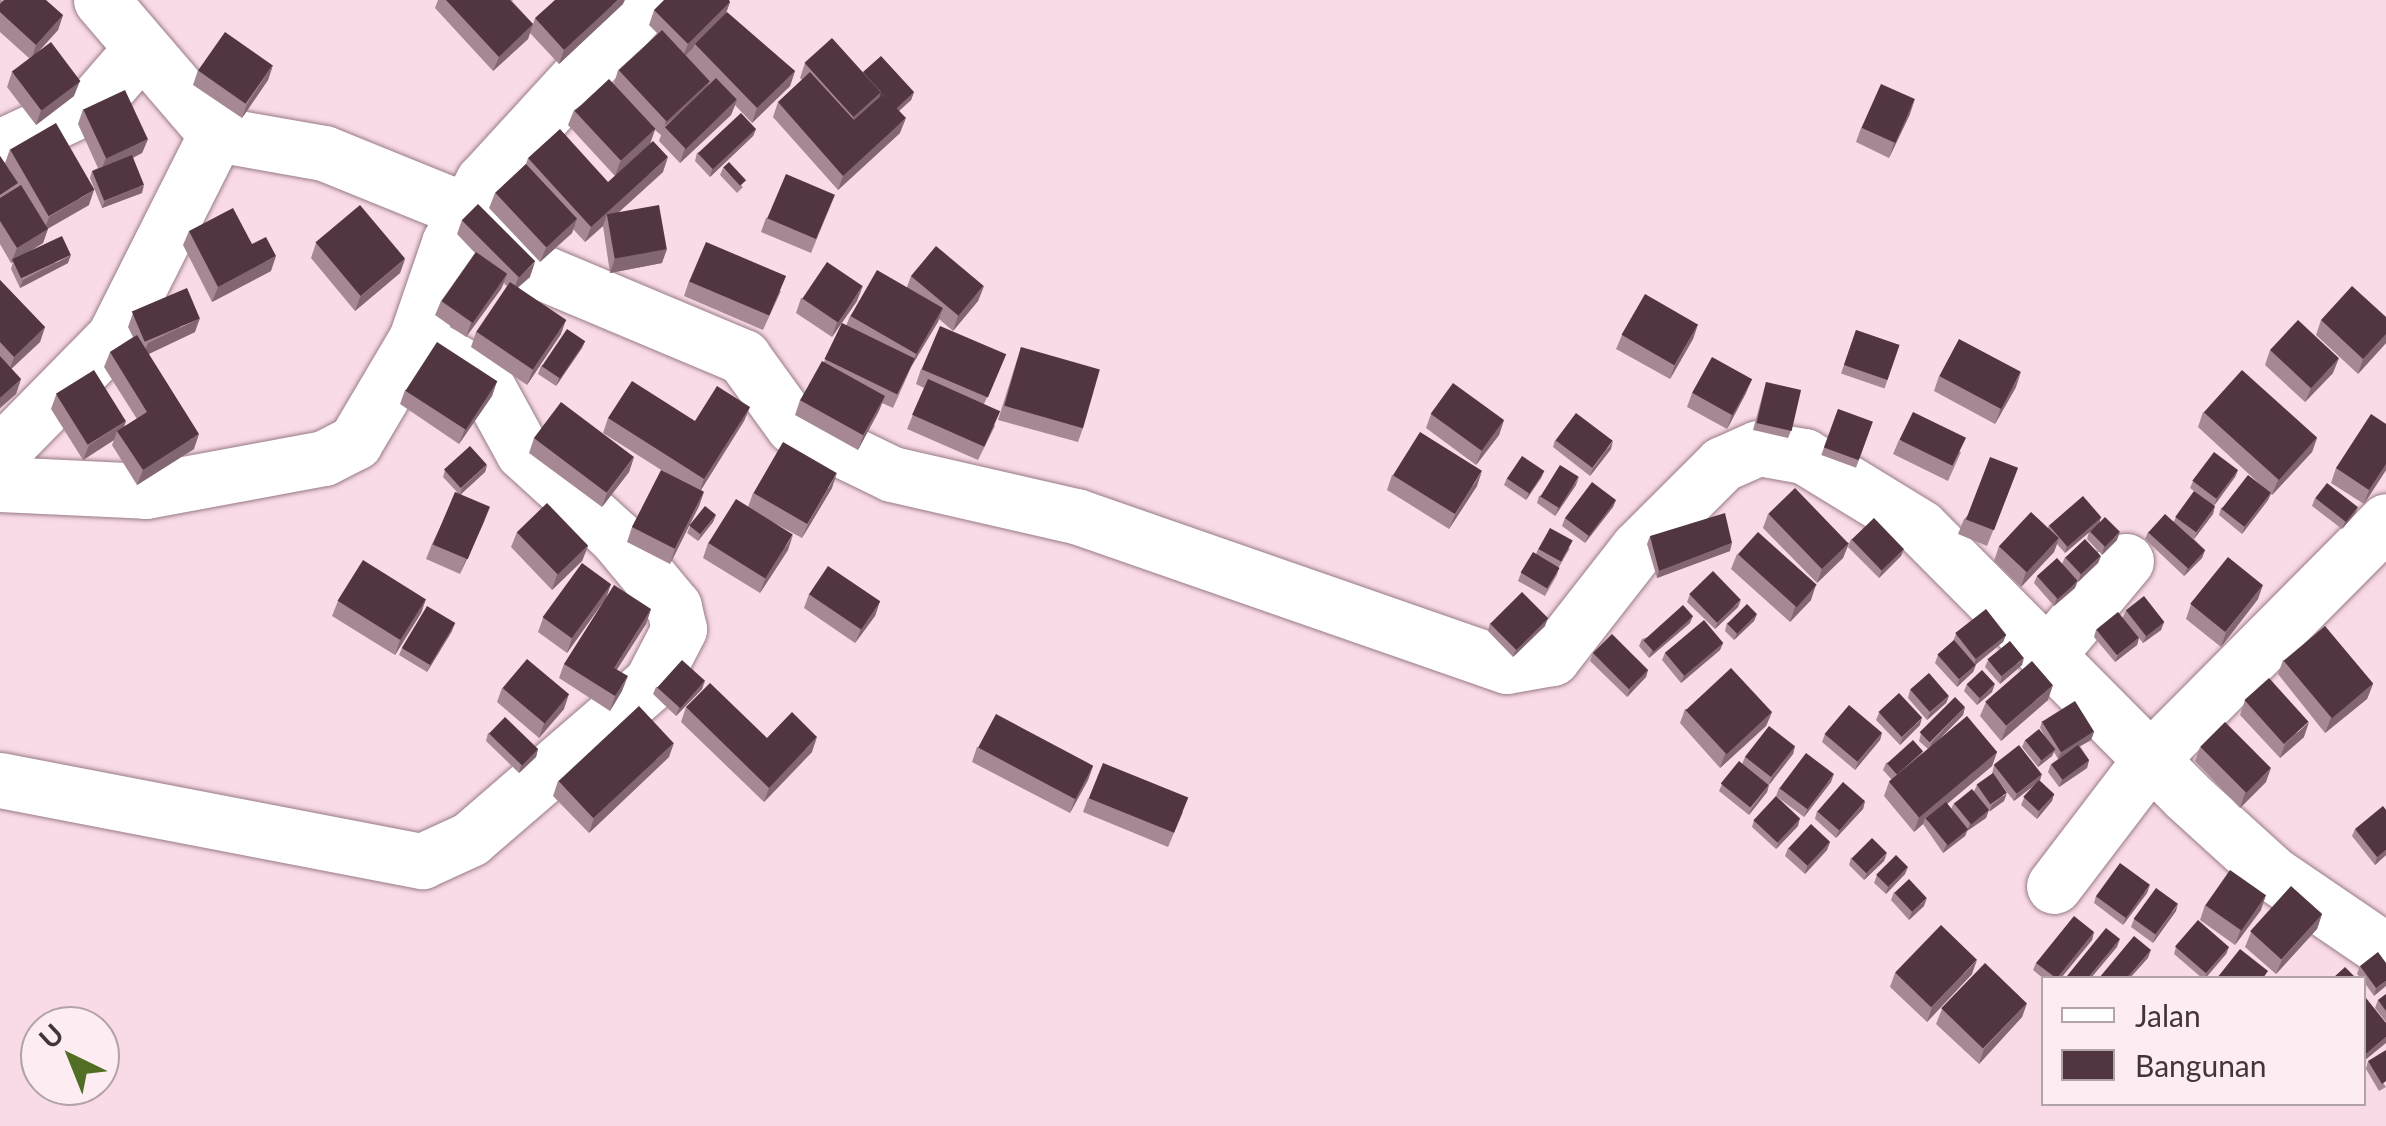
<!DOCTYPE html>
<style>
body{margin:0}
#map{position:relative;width:2386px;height:1126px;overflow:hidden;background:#f9dae7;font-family:Lato,sans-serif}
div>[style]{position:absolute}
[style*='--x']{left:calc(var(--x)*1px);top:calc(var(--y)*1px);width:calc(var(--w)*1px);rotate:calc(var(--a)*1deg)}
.roads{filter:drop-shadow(0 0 2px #977b86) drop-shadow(0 0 2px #977b86)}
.minor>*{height:55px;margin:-27.5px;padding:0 27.5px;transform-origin:27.5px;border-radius:27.5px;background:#fff}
.wall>*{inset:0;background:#a58894;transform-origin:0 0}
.shaded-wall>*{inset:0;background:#836673}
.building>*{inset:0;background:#513541;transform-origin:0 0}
span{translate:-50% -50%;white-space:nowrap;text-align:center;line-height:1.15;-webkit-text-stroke:10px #feecf3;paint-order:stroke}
.legend{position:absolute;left:2041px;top:976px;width:325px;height:130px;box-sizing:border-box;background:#feecf3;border:2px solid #b2a3a9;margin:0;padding:12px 18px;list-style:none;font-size:30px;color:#41353a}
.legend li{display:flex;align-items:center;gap:20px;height:50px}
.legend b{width:50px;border:2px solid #b2a3a9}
.north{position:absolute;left:20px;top:1006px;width:100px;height:100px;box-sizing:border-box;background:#feecf3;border:2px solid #b2a3a9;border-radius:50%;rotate:317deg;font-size:28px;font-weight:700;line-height:40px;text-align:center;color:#41353a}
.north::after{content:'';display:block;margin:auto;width:35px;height:45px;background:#506e24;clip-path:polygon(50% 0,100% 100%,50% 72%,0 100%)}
</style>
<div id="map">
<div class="roads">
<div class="minor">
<i style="--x:101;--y:0;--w:177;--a:49.4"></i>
<i style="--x:216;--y:134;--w:110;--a:10"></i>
<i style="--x:324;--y:153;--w:167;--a:22.1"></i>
<i style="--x:479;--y:216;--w:76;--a:43.9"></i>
<i style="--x:534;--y:269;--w:227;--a:22.8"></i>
<i style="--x:743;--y:357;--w:85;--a:54.1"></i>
<i style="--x:793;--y:426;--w:110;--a:25.9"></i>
<i style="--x:892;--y:474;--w:189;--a:12.9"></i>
<i style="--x:1076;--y:516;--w:456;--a:19.2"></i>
<i style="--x:1507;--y:666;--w:46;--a:-10.1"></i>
<i style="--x:1552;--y:658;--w:140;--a:-52"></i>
<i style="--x:1638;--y:548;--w:119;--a:-45"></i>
<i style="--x:1722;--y:464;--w:39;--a:-24"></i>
<i style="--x:1758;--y:448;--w:47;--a:9.9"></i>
<i style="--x:1804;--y:456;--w:136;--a:31.5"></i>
<i style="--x:1920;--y:527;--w:378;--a:45.2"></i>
<i style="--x:2186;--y:795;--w:118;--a:42.2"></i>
<i style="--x:2273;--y:874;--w:135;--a:34.2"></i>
<i style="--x:0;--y:147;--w:104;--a:-25.1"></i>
<i style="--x:94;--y:103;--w:72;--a:-49"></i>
<i style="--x:0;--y:453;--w:163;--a:-45.5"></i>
<i style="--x:114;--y:337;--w:227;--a:-63.3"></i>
<i style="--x:0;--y:484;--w:146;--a:2.7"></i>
<i style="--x:146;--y:491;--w:181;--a:-10.5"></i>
<i style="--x:324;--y:458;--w:35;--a:-27"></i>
<i style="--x:355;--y:442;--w:120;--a:-59.4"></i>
<i style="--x:2049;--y:653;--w:120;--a:-50.1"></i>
<i style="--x:0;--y:780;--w:430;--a:10.9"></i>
<i style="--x:422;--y:861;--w:53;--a:-24.6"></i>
<i style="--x:470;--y:839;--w:239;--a:-40.8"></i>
<i style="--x:651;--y:683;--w:61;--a:-62.6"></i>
<i style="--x:679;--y:629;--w:23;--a:-103"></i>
<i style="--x:674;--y:607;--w:91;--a:-129.6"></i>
<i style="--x:616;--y:537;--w:126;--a:-137.6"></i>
<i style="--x:523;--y:452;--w:85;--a:-118.7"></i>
<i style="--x:482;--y:377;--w:76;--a:-150.1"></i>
<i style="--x:416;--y:339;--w:102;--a:-71"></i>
<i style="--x:449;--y:243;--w:71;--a:-61.3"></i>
<i style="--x:483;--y:181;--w:246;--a:-47.5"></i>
<i style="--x:2054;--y:886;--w:163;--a:-52.7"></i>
<i style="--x:2153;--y:756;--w:331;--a:-45.2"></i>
</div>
</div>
<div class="wall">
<i style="clip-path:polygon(0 0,63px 15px,58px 30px,37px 53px,74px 96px,36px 125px,7px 87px,12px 72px,30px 59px,0 32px)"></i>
<i style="clip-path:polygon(438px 0,513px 0,512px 1px,533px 24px,535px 18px,623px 4px,559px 64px,530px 33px,528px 39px,493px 71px,435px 8px)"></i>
<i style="clip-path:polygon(730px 2px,726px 13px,795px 71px,790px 86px,752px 123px,735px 105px,731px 115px,680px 163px,659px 141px,661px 135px,655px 130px,650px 144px,615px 176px,568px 125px,574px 110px,614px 84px,618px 70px,658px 34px,649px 25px,654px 10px)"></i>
<i style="clip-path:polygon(805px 63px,863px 72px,914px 92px,911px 100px,899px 111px,900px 133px,838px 190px,773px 117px,778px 102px,802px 80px,800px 78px)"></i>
<i style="clip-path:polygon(273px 65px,268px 80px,242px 118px,193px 85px,198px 70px)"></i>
<i style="clip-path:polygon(83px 109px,148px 139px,142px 153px,133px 158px,142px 193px,102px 208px,90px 178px,92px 171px,98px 168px,78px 124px)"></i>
<i style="clip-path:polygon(1910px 114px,1889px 158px,1856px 142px,1861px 128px)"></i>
<i style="clip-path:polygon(756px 129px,753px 136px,710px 177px,695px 161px,697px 153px)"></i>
<i style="clip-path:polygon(10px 149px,89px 205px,48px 228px,43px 243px,15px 261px,68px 263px,20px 288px,11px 269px,13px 262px,11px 263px,0 244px,0 156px,5px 163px)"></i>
<i style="clip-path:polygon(528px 158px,608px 182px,663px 172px,619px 212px,662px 263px,610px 273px,603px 226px,585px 242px,573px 229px,572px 233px,540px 262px,489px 208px,495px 193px,526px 164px)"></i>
<i style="clip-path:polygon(723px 168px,743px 187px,737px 193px,720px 175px)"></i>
<i style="clip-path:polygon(835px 195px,811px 253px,761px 232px,766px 218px)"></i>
<i style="clip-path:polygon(462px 220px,530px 277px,518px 287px,561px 334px,527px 385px,471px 347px,476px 332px,507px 286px,504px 283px,501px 289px,466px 337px,435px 315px,441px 301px,475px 253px,457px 234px)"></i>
<i style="clip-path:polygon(189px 231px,252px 244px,271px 271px,212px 302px,183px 245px)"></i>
<i style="clip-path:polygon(316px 243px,405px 259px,400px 273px,355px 311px,311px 258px)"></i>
<i style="clip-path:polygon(911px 276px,984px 286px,978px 301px,953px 331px,939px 319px,911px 367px,893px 408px,882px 403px,858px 450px,795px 415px,800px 400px,824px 362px,842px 323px,846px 326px,850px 316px,907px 287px)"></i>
<i style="clip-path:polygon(0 280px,45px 327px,40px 342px,11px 369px,21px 379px,16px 394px,0 408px)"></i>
<i style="clip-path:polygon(689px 281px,781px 291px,763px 330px,684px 296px)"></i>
<i style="clip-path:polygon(801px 298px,857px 301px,832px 337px,796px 313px)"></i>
<i style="clip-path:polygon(133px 313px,195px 332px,149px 354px,194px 449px,137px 485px,112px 445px,114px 440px,83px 460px,51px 409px,56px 395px,126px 421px,124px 427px,137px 419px,104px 367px,110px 352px,133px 337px,128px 327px)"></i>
<i style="clip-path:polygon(2386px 317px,2386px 343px,2358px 374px,2316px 335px,2321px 320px)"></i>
<i style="clip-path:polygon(1698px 324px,1693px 339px,1670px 379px,1616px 349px,1622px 335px)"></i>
<i style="left:1856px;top:330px;width:46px;height:46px;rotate:19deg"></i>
<i style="clip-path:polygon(585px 341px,582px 348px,556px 386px,538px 374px,541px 366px)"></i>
<i style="clip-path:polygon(1021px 347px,1083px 428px,1078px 442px,998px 420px)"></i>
<i style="clip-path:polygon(2270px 350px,2333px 373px,2305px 402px,2265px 365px)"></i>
<i style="clip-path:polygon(1000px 368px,984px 404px,995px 426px,978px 460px,907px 429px,924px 388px,916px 384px,921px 369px)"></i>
<i style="clip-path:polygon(1939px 376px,2016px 387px,1995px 424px,1934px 391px)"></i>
<i style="clip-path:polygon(497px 381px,492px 396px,459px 444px,400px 404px,405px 390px)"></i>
<i style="clip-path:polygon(1766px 382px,1791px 431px,1788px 438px,1753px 430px)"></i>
<i style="clip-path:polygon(1692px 393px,1746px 393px,1727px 429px,1687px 407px)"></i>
<i style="clip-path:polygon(750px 407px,744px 421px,701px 490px,704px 492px,699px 506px,670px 564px,627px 542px,632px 527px,666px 473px,603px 433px,608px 418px,695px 421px)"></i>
<i style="left:1838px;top:409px;width:37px;height:49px;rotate:20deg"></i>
<i style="clip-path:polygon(2203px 412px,2317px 438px,2312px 452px,2272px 495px,2271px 494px,2268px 500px,2242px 534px,2219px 515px,2221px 508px,2264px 488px,2198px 427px)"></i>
<i style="clip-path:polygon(1431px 414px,1504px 420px,1499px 435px,1476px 465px,1426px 428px)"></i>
<i style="clip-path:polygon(2386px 424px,2386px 470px,2364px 504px,2331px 483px,2336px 468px)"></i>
<i style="clip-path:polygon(534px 438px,634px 457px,629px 472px,602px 507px,529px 453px)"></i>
<i style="clip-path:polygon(1555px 440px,1611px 449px,1590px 476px,1553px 447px)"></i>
<i style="clip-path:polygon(1899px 440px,1961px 452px,1948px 481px,1893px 454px)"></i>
<i style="clip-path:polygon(487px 465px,485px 472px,461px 494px,484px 522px,460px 574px,426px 559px,432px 544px,457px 492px,443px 477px,445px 470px)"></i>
<i style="clip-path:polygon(2018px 468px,1987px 546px,1958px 534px,1964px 519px)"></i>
<i style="clip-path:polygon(2238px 470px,2235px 477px,2214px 505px,2213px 514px,2194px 539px,2205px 550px,2202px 558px,2184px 576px,2145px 539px,2148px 532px,2174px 521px,2176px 517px,2206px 500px,2190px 488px,2193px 481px)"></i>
<i style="clip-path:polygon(1544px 471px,1541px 478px,1526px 500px,1504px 485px,1507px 478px)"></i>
<i style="clip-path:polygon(1392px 475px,1477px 486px,1449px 529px,1387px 490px)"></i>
<i style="clip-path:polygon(1576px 485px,1555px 516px,1537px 503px,1539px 496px)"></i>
<i style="clip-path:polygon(832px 488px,802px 538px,765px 518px,788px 550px,760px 593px,703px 558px,708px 543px,748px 507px,753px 493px)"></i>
<i style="clip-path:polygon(2315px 498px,2358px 507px,2355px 514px,2342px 529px,2312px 506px)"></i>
<i style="clip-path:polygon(1616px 500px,1613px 507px,1585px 543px,1562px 526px,1565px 518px)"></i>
<i style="clip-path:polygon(1768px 514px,1849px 543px,1843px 558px,1817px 583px,1763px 528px)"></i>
<i style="clip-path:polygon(716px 515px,713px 522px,698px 541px,687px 533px,690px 526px)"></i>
<i style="clip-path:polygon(2101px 517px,2099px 522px,2117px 540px,2102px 555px,2087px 539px,2089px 532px,2065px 553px,2057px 544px,2054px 552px,2021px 587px,1994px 561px,1999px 546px,2048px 528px,2049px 525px)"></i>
<i style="clip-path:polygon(517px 532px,588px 546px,582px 561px,552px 590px,511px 547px)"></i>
<i style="clip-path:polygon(1650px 536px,1730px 551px,1657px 578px,1647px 544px)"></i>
<i style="clip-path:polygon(1851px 539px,1904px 549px,1901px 556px,1879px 578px,1848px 547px)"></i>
<i style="clip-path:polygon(1570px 548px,1559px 567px,1557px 575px,1545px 596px,1518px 581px,1521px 573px,1536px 554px,1538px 549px)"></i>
<i style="clip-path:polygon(1737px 554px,1811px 600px,1790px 622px,1731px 569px)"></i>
<i style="clip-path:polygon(2101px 556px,2098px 563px,2078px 582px,2073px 576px,2075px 588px,2054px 606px,2034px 583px,2037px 576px,2062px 564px,2065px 557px)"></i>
<i style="clip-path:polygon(611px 584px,606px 598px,567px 653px,538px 632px,543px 618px)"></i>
<i style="clip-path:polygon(809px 594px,880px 601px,875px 616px,855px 643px,804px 608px)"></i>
<i style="clip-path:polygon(1690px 594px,1738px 607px,1715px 629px,1687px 602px)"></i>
<i style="clip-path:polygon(426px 599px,421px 613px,395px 655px,332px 616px,338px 601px)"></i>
<i style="clip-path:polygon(2258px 599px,2221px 647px,2186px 619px,2191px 604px)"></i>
<i style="clip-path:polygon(651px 609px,646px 624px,617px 669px,622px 691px,610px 711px,559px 678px,564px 664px)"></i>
<i style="clip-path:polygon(2126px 610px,2164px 622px,2161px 630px,2143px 643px,2139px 638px,2137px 645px,2115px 662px,2094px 637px,2096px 630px,2123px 617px)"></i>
<i style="clip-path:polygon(1757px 614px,1754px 621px,1734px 640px,1725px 631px,1727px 623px)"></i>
<i style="clip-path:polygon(1490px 623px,1545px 626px,1513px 657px,1488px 631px)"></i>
<i style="clip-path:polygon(1690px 623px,1649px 658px,1639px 646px,1642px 639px)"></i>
<i style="clip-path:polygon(452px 631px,427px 672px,399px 655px,402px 648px)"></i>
<i style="clip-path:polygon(1956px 634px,2006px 635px,2003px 642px,1976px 664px,1973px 672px,1957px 687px,1935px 663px,1938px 655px,1953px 641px)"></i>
<i style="clip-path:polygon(1723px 643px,1720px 650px,1681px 683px,1662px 660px,1665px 653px)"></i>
<i style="clip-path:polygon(1593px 653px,1648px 670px,1646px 677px,1627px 697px,1590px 661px)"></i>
<i style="clip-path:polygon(1988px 660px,2022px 665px,2000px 684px,1985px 667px)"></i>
<i style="clip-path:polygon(2283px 660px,2373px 684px,2367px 699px,2325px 733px,2278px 674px)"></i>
<i style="clip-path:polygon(1967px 684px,1992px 692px,1977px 705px,1964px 691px)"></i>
<i style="clip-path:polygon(656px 687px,702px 689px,676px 716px,653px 694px)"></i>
<i style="clip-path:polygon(502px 688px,564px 709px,539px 738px,497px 702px)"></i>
<i style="clip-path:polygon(1910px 690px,1949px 696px,1946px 703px,1927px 720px,1908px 698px)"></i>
<i style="clip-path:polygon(2048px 700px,2001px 741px,1980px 716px,1986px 702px)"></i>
<i style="clip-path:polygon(2245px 700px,2304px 737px,2280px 758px,2240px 715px)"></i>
<i style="clip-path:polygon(686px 707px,767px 738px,812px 752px,764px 802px,681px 722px)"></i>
<i style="clip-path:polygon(1965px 707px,1963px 715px,1936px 742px,1997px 752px,1992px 766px,1947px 804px,1951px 809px,1954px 803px,1974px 791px,1977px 785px,1992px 774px,1994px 765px,2042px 774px,2040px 781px,2054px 794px,2052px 801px,2037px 819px,2021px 805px,2024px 798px,2035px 785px,2014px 801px,1998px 781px,2004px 801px,1988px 811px,1986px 818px,1967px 831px,1965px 836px,1943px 853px,1923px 824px,1914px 832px,1884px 796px,1889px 782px,1892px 780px,1883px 770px,1886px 763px,1923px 751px,1921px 755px,1928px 749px,1919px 741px,1921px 733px)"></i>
<i style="clip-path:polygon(1685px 709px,1772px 712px,1766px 726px,1720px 768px,1680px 723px)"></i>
<i style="clip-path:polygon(1879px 713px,1920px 725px,1900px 745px,1876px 720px)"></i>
<i style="clip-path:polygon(2042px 721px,2094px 732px,2091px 740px,2080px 746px,2089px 760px,2087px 768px,2059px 787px,2048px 772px,2051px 764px,2058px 759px,2054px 752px,2052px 756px,2038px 767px,2022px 747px,2025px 740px,2045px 737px,2040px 728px)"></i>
<i style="clip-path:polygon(488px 733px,538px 749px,536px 757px,519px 773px,486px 741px)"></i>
<i style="clip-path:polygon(1882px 733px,1880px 740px,1855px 770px,1822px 742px,1825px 734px)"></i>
<i style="clip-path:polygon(1795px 746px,1793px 754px,1769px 785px,1767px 792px,1749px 815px,1719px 791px,1722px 784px,1742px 764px,1745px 757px)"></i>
<i style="clip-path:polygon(977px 747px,1093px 766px,1088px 780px,1070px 813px,972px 762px)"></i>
<i style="clip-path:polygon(2200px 747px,2266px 782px,2240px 808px,2195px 761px)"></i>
<i style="clip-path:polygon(669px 757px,589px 833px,553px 796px,558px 781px)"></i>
<i style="clip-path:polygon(1831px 782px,1804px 817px,1776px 796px,1779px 788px)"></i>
<i style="clip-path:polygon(1088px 798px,1183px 812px,1168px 847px,1083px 812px)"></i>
<i style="clip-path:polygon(1865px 801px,1863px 809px,1836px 838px,1815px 819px,1817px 811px)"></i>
<i style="clip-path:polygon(1754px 820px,1798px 826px,1776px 849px,1752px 827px)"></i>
<i style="clip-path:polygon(2355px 829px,2386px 855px,2375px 865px,2352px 836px)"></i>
<i style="clip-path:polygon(1830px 842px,1827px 850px,1805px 874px,1785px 856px,1788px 848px)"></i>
<i style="clip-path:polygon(1851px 858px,1884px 861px,1864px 880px,1849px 865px)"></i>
<i style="clip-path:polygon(1905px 874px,1886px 894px,1874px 883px,1877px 875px)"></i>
<i style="clip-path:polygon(1894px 892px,1924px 906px,1909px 920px,1891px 900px)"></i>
<i style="clip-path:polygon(2147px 893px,2123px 925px,2094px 903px,2096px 896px)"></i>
<i style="clip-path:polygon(2205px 905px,2261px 910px,2235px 945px,2200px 920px)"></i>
<i style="clip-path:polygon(2176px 911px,2153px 943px,2131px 927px,2134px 919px)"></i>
<i style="clip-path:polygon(2322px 914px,2317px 929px,2276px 974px,2245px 947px,2251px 932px)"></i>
<i style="clip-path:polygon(2094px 932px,2092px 940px,2061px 978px,2044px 979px,2033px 970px,2036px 963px)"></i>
<i style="clip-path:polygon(2176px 947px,2229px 947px,2226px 954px,2206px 978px,2202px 978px,2174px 954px)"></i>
<i style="clip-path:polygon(2386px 963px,2374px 996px,2364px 982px,2364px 978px,2361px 978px,2357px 974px,2360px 966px)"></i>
<i style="clip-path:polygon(1895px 973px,1972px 974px,1927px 1022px,1890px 987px)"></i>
<i style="clip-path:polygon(2386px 994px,2386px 1022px,2375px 1008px,2378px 1000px)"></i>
<i style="clip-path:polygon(2027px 1003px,2022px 1017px,1979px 1064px,1936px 1024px,1942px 1009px)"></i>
<i style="clip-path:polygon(2368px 1061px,2386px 1087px,2379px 1091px,2366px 1069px)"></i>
</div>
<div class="shaded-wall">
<i style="clip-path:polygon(618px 0,625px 0,623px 4px,559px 64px,564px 50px)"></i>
<i style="clip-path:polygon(730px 2px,725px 16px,695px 44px,693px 48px,682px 59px,688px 44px)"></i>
<i style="clip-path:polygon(63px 15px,58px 30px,31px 60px,36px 45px)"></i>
<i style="clip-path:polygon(533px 24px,528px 39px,493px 71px,499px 57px)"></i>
<i style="clip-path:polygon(273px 65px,268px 80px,242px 118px,247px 104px)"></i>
<i style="clip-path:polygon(795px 71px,790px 86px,752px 123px,757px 108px)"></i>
<i style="clip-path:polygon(80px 81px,74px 96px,36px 125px,41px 110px)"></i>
<i style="clip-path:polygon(710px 81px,704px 95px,664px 126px,661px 136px,666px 121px)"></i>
<i style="clip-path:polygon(881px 92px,875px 106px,849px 130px,854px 115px)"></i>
<i style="clip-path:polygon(914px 92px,911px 100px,890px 119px,893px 112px)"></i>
<i style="clip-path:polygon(1915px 99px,1910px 114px,1889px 158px,1894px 143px)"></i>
<i style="clip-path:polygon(737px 100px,731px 115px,680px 163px,685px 148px)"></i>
<i style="clip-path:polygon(906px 118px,900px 133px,838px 190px,843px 176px)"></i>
<i style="clip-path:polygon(655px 129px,650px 144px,615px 176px,620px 162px)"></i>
<i style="clip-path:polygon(756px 129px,753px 136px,710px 177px,712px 170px)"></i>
<i style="clip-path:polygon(148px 139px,142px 153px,100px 173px,106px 158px)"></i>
<i style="clip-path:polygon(668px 157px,663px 172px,609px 221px,607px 214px,603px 226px,585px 242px,591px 227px)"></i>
<i style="clip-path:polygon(144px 185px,142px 193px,102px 208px,105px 201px)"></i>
<i style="clip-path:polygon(94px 190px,89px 205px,44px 231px,49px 217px)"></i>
<i style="clip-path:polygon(577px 219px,572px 233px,540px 262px,546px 248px)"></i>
<i style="clip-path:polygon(48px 229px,43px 243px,11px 263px,17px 248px)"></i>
<i style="clip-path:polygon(667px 249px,662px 263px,610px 273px,615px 258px)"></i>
<i style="clip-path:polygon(71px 255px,68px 263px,20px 288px,23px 280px)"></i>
<i style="clip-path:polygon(276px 256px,271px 271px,212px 302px,218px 287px)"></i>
<i style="clip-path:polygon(405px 259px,400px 273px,355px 311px,360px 297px)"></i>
<i style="clip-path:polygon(535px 262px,530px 277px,513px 292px,518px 278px)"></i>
<i style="clip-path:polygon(507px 274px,501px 289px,466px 337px,471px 323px)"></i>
<i style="clip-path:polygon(863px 286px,857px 301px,832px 337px,837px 322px)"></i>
<i style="clip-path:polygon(984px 286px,978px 301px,953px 331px,958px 316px)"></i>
<i style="clip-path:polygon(943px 308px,938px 322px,911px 367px,893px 408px,916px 354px)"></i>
<i style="clip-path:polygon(200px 318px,195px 332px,142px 357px,148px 343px)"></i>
<i style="clip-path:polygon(566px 320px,561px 334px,527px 385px,533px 370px)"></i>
<i style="clip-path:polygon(1698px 324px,1693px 339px,1670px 379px,1675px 365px)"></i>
<i style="clip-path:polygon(45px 327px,40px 342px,9px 371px,14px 357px)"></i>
<i style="clip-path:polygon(2386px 334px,2386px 343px,2358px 374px,2363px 359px)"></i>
<i style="clip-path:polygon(585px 341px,582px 348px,556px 386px,559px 378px)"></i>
<i style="clip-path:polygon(2339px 358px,2333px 373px,2305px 402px,2311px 388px)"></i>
<i style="clip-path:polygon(2021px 372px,2016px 387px,1995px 424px,2000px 410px)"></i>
<i style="clip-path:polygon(21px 379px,16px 394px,0 408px,0 398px)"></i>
<i style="clip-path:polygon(1752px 379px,1746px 393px,1727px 429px,1732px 414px)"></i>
<i style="clip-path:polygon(497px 381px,492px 396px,459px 444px,465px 429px)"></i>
<i style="clip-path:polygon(885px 396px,879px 411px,858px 450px,863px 436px)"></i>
<i style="clip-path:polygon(750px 407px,744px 421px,699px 493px,704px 479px)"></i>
<i style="clip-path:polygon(1504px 420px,1499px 435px,1476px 465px,1482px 450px)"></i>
<i style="clip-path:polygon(126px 421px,120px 436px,117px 431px,114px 440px,83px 460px,89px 445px)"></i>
<i style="clip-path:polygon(199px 434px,194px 449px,137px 485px,143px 470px)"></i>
<i style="clip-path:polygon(2317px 438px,2312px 452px,2272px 495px,2278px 480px)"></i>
<i style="clip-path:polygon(1613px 441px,1611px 449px,1590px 476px,1593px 469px)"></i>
<i style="clip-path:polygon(634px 457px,629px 472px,602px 507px,607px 493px)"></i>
<i style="clip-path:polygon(2386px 464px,2386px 470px,2364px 504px,2369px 490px)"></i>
<i style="clip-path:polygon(487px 465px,485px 472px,460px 495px,462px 488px)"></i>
<i style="clip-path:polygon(2238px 470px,2235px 477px,2214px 506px,2217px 498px)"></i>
<i style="clip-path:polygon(1482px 471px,1477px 486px,1449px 529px,1455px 515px)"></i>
<i style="clip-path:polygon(1544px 471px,1541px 478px,1526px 500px,1529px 492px)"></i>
<i style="clip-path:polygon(837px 473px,832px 488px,802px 538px,808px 524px)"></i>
<i style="clip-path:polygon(1579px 477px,1576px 485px,1555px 516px,1558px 508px)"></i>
<i style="clip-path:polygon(704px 492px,699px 506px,670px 564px,675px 549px)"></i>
<i style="clip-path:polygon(2271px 493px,2268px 500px,2242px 534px,2245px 526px)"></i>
<i style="clip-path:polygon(1616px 500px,1613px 507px,1585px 543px,1588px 536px)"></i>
<i style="clip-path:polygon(2215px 506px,2213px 514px,2194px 539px,2197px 532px)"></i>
<i style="clip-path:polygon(490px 507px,484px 522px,460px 574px,466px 559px)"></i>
<i style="clip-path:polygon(2358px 507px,2355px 514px,2342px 529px,2345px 522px)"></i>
<i style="clip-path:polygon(716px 515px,713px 522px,698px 541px,701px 534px)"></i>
<i style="clip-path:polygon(2101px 517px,2099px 524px,2065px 553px,2067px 546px)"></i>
<i style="clip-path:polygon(2120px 532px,2117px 540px,2102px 555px,2104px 547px)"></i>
<i style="clip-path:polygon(793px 535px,788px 550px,760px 593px,765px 579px)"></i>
<i style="clip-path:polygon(2059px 538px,2054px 552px,2021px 587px,2026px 572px)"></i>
<i style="clip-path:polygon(1732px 543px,1730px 551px,1657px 578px,1659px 571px)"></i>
<i style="clip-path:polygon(1849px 543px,1843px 558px,1817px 583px,1822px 569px)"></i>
<i style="clip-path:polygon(588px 546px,582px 561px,552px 590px,557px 575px)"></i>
<i style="clip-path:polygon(1904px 549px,1901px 556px,1879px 578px,1882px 570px)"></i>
<i style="clip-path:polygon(2205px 550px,2202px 558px,2184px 576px,2187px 569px)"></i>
<i style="clip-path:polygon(2101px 556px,2098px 563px,2078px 582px,2081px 574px)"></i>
<i style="clip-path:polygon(2078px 581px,2075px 588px,2054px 606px,2057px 598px)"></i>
<i style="clip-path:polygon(611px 584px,606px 598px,567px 653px,572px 638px)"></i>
<i style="clip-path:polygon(1816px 585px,1811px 600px,1790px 622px,1795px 607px)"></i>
<i style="clip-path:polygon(2263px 585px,2258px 599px,2221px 647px,2226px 632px)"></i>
<i style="clip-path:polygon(426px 599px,421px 613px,395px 655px,400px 640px)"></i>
<i style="clip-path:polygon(1741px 600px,1738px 607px,1715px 629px,1718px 622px)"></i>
<i style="clip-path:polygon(880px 601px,875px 616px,855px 643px,861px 629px)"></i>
<i style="clip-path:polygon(651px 609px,646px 624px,609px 682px,614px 668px)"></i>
<i style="clip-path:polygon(1757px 614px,1754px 621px,1734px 640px,1737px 633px)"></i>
<i style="clip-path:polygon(1693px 616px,1690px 623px,1649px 658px,1652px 650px)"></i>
<i style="clip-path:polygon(1548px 618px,1545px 626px,1513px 657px,1516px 650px)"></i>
<i style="clip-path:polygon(2164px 622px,2161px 630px,2143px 643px,2146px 636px)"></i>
<i style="clip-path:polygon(455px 623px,452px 631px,427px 672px,430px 665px)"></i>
<i style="clip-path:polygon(2006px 635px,2003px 642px,1974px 666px,1976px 658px)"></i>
<i style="clip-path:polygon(2139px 638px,2137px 645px,2115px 662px,2118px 655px)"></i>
<i style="clip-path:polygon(1723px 643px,1720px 650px,1681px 683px,1684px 675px)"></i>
<i style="clip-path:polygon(2024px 658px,2022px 665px,2000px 684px,2002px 676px)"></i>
<i style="clip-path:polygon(1976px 665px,1973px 672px,1957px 687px,1959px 680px)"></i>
<i style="clip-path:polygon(1648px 670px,1646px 677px,1627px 697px,1630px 689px)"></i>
<i style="clip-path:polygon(628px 676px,622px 691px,610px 711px,615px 696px)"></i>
<i style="clip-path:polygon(705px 681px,702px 689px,676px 716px,679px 708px)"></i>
<i style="clip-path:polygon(1995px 684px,1992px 692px,1977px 705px,1980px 698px)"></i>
<i style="clip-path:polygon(2373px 684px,2367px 699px,2325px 733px,2331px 718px)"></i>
<i style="clip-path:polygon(2053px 685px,2048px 700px,2001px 741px,2007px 726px)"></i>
<i style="clip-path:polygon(569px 694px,564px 709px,539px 738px,544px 723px)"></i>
<i style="clip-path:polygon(1949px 696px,1946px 703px,1927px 720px,1930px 713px)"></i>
<i style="clip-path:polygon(1965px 707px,1963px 715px,1929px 750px,1932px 742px)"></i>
<i style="clip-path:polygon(1772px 712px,1766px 726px,1720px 768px,1725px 754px)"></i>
<i style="clip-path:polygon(1922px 718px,1920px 725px,1900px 745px,1903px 737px)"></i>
<i style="clip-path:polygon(2309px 722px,2304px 737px,2280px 758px,2285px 744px)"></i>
<i style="clip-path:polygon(2094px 732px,2091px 740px,2058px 759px,2061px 752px)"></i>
<i style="clip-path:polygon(1882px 733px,1880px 740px,1855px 770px,1858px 762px)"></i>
<i style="clip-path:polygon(817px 737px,812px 752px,764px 802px,769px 788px)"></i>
<i style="clip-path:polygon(674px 743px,669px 757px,589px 833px,594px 818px)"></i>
<i style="clip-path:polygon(1795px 746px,1793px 754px,1769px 785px,1772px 777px)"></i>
<i style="clip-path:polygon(538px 749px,536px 757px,519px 773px,521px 766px)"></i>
<i style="clip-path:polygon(2055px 749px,2052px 756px,2038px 767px,2041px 760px)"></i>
<i style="clip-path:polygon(1997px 752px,1992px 766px,1927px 821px,1925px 818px,1923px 824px,1914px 832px,1919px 817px)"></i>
<i style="clip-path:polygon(2089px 760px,2087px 768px,2059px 787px,2062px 780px)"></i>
<i style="clip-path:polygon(1093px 766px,1088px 780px,1070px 813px,1075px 799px)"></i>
<i style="clip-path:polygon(2271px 768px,2266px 782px,2240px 808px,2245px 793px)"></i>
<i style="clip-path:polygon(1834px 774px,1831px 782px,1804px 817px,1807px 810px)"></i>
<i style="clip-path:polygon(2042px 774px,2039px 781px,2014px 801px,2017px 794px)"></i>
<i style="clip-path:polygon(1769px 785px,1767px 792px,1749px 815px,1752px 808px)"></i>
<i style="clip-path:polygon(2007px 793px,2004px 801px,1989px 812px,1992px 805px)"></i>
<i style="clip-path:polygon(2054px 794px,2052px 801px,2037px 819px,2040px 811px)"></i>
<i style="clip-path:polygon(1865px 801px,1863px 809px,1836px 838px,1839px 831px)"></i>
<i style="clip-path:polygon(1989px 810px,1986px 818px,1967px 831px,1970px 824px)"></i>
<i style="clip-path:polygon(1800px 818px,1798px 826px,1776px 849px,1779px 842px)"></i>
<i style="clip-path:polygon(1968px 829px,1965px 836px,1943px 853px,1946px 845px)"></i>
<i style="clip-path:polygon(1830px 842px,1827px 850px,1805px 874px,1807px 866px)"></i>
<i style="clip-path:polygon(2386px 850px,2386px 855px,2375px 865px,2377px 857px)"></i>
<i style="clip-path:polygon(1887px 853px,1884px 861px,1864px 880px,1867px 873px)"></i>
<i style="clip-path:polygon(1908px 867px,1905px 874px,1886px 894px,1888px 887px)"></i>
<i style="clip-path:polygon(2150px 885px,2147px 893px,2123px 925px,2126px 917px)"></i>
<i style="clip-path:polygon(2266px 895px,2261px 910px,2235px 945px,2240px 931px)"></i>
<i style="clip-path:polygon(1927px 898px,1924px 906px,1909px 920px,1912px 912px)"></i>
<i style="clip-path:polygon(2178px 904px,2176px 911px,2153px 943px,2156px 935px)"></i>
<i style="clip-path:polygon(2322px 914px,2317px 929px,2276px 974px,2282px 960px)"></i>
<i style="clip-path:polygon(2094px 932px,2092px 940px,2061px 978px,2057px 978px)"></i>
<i style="clip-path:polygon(2120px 939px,2117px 947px,2091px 978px,2088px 978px)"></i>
<i style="clip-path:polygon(2229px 947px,2226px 954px,2205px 978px,2207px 973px)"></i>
<i style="clip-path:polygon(2151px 950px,2148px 958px,2130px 978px,2127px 978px)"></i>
<i style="clip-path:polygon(1977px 960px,1972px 974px,1927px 1022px,1932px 1007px)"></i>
<i style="clip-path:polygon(2386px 981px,2386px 986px,2374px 996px,2376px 988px)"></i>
<i style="clip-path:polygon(2027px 1003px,2022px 1017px,1979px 1064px,1984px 1049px)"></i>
<i style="clip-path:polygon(2386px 1037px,2386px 1043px,2364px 1061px,2365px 1055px)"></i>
</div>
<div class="building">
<i style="clip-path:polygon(4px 0,46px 0,63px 15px,36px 45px,0 12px,0 4px)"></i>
<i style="clip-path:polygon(446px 0,510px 0,533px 24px,499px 57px)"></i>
<i style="clip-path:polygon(555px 0,618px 0,564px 50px,535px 18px)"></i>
<i style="clip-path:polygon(664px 0,729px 0,730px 2px,688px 44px,654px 10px)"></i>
<i style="clip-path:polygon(727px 12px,795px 71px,757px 108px,695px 44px)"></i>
<i style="left:662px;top:30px;width:70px;height:59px;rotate:47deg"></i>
<i style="left:225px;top:32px;width:58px;height:47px;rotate:35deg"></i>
<i style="left:832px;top:38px;width:73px;height:37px;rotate:48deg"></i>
<i style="left:51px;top:42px;width:49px;height:49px;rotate:53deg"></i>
<i style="clip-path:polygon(881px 56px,914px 92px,896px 109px,883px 94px,879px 97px,881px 92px,863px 72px)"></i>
<i style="clip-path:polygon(810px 72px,854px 120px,883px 94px,906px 118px,843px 176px,778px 102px)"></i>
<i style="left:716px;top:78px;width:30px;height:71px;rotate:46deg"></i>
<i style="left:609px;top:79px;width:68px;height:47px;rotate:47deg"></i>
<i style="left:1881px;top:84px;width:37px;height:48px;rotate:24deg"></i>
<i style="left:125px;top:90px;width:54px;height:46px;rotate:65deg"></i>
<i style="left:741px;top:113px;width:22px;height:59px;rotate:47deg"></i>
<i style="left:56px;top:123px;width:77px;height:53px;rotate:60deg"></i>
<i style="clip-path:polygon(560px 129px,608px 182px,653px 141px,668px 157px,591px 227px,528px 158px)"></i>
<i style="left:132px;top:155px;width:32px;height:43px;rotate:68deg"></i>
<i style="clip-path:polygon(0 156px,18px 183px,0 195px)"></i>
<i style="left:729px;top:162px;width:25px;height:8px;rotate:47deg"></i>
<i style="left:526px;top:164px;width:75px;height:42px;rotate:47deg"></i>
<i style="left:786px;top:174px;width:53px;height:48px;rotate:23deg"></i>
<i style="clip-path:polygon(21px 185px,48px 229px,17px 248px,0 221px,0 198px)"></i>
<i style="left:478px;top:204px;width:81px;height:23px;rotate:45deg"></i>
<i style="left:360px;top:205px;width:70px;height:58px;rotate:50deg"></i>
<i style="left:659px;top:205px;width:45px;height:53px;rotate:80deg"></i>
<i style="clip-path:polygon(233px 208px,252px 244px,266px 237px,276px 256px,218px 287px,189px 231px)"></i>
<i style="left:62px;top:236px;width:21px;height:55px;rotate:65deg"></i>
<i style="left:706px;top:242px;width:87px;height:43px;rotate:23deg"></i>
<i style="left:936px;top:246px;width:62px;height:39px;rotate:40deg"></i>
<i style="left:476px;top:252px;width:38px;height:60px;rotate:35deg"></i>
<i style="left:827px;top:262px;width:43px;height:44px;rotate:34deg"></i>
<i style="left:877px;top:270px;width:76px;height:53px;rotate:30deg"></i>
<i style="clip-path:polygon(0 280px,45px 327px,14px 357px,0 342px)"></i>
<i style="left:510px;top:282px;width:68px;height:60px;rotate:34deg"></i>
<i style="clip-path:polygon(2352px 286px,2386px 317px,2386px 334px,2363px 359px,2321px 320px)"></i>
<i style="left:187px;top:288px;width:33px;height:60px;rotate:67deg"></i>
<i style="left:1645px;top:294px;width:61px;height:47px;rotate:30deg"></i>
<i style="left:2298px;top:320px;width:56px;height:41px;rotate:43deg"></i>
<i style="left:842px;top:323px;width:81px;height:40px;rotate:26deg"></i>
<i style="left:940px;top:326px;width:72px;height:47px;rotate:23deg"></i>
<i style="left:567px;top:329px;width:22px;height:45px;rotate:34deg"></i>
<i style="left:1856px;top:330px;width:46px;height:37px;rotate:19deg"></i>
<i style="clip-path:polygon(137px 335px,199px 434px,143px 470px,117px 431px,147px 412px,110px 352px)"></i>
<i style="left:1959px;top:339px;width:70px;height:42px;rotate:28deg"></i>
<i style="left:437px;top:342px;width:72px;height:58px;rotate:33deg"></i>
<i style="left:1021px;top:347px;width:82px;height:61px;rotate:16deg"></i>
<i style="clip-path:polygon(0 356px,21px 379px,0 398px)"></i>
<i style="left:1712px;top:357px;width:46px;height:41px;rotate:29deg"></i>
<i style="left:822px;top:361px;width:72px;height:45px;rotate:29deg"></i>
<i style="left:94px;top:370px;width:60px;height:45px;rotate:58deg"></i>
<i style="left:2242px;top:370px;width:101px;height:57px;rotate:42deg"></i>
<i style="left:928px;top:379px;width:79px;height:39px;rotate:24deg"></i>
<i style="clip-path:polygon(632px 381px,695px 421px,717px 386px,750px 407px,704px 479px,608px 418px)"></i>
<i style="left:1766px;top:382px;width:36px;height:42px;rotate:13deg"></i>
<i style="left:1453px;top:383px;width:63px;height:38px;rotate:36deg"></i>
<i style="left:561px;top:402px;width:91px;height:45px;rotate:37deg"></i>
<i style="left:1838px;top:409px;width:37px;height:41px;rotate:20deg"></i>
<i style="left:1913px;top:412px;width:59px;height:31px;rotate:26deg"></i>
<i style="left:1576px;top:413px;width:46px;height:34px;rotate:37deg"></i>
<i style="clip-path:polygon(2371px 414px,2386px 424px,2386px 464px,2369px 490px,2336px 468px)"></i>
<i style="left:1420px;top:432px;width:73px;height:51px;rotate:32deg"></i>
<i style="left:783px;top:442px;width:62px;height:59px;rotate:30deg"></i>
<i style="left:470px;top:446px;width:25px;height:35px;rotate:48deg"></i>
<i style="left:2214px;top:452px;width:30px;height:36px;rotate:37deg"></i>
<i style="left:1522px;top:456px;width:27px;height:27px;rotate:34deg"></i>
<i style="left:1990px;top:457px;width:30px;height:67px;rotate:21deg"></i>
<i style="left:1560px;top:465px;width:22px;height:37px;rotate:32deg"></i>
<i style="left:661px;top:470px;width:48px;height:64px;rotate:27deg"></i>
<i style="left:2248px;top:475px;width:29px;height:43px;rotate:38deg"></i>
<i style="left:1592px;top:482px;width:30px;height:45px;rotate:37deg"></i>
<i style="left:2327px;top:483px;width:39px;height:19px;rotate:38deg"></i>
<i style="left:1795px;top:488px;width:77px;height:37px;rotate:46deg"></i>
<i style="left:2194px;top:491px;width:26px;height:32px;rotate:36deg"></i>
<i style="left:455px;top:492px;width:38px;height:57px;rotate:23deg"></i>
<i style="left:2083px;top:496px;width:28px;height:45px;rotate:49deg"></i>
<i style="left:736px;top:499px;width:67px;height:52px;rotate:32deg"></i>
<i style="left:547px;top:503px;width:59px;height:42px;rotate:46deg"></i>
<i style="left:705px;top:506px;width:14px;height:25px;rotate:39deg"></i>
<i style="left:2031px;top:512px;width:38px;height:47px;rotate:43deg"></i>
<i style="clip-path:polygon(1725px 513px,1732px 543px,1659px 571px,1650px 536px)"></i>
<i style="left:2165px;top:514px;width:54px;height:25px;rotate:42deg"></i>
<i style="left:2105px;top:517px;width:21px;height:21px;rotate:45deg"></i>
<i style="left:1874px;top:518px;width:43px;height:31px;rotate:46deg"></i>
<i style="left:1550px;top:528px;width:26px;height:24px;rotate:29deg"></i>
<i style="left:1758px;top:532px;width:79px;height:30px;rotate:42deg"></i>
<i style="left:2085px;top:539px;width:23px;height:27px;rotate:47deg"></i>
<i style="left:1533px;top:552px;width:31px;height:24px;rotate:31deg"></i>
<i style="left:2228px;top:557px;width:45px;height:60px;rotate:39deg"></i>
<i style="left:2057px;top:558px;width:31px;height:27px;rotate:48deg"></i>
<i style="left:363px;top:560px;width:74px;height:48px;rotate:32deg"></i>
<i style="left:582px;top:563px;width:36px;height:67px;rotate:36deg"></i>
<i style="left:828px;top:566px;width:63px;height:34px;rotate:34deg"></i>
<i style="left:1713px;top:571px;width:40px;height:33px;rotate:46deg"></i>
<i style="clip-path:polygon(614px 585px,651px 609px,614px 668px,628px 676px,615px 696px,564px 664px)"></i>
<i style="left:1522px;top:592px;width:37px;height:45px;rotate:45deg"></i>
<i style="left:2144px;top:596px;width:33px;height:23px;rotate:52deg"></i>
<i style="left:1747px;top:604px;width:14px;height:28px;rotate:45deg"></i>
<i style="left:1683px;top:605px;width:15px;height:53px;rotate:48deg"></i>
<i style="left:427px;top:606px;width:33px;height:49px;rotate:31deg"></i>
<i style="left:1986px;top:609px;width:33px;height:39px;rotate:52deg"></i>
<i style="left:2118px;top:612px;width:33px;height:28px;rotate:51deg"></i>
<i style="left:1704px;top:620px;width:30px;height:51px;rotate:50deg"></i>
<i style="left:2325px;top:626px;width:75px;height:54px;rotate:50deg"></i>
<i style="left:1612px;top:634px;width:51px;height:27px;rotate:45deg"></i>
<i style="left:1954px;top:640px;width:33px;height:22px;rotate:49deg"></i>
<i style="left:2010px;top:641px;width:22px;height:29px;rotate:51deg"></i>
<i style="left:527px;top:659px;width:55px;height:38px;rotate:40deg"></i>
<i style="left:682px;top:660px;width:31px;height:37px;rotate:42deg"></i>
<i style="left:2032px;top:661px;width:32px;height:62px;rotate:49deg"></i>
<i style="left:1731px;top:668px;width:60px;height:62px;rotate:47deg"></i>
<i style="left:1982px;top:670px;width:19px;height:21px;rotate:47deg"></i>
<i style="left:1929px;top:673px;width:30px;height:25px;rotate:49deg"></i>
<i style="left:2269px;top:678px;width:59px;height:33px;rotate:48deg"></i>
<i style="clip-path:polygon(710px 683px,767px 738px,792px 712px,817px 737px,769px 788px,686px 707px)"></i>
<i style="left:1899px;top:693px;width:34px;height:28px;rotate:47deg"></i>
<i style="left:1955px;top:697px;width:14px;height:50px;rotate:45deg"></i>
<i style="left:2075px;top:701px;width:36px;height:39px;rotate:58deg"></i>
<i style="left:1849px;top:705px;width:43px;height:38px;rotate:40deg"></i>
<i style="left:639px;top:706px;width:51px;height:110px;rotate:47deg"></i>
<i style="left:996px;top:714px;width:110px;height:38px;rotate:28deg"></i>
<i style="left:1967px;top:716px;width:47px;height:102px;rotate:50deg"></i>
<i style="left:505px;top:717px;width:46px;height:23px;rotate:44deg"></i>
<i style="left:2225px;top:722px;width:65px;height:35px;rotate:45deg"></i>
<i style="left:1769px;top:726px;width:33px;height:39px;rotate:38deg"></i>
<i style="left:2039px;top:729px;width:26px;height:18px;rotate:51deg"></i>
<i style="left:1913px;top:740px;width:15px;height:35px;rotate:48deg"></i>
<i style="left:2019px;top:745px;width:37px;height:32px;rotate:52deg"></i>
<i style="left:2078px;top:745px;width:19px;height:33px;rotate:54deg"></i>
<i style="left:1806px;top:753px;width:35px;height:44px;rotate:37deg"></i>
<i style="left:1739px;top:761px;width:38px;height:29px;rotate:39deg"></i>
<i style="left:1103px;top:763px;width:92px;height:38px;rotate:22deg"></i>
<i style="left:1993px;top:773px;width:24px;height:20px;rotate:55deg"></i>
<i style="left:2039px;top:780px;width:21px;height:23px;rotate:43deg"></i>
<i style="left:1843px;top:782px;width:29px;height:39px;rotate:41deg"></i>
<i style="left:1972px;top:789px;width:27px;height:23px;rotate:51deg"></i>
<i style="left:1776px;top:796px;width:33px;height:33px;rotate:43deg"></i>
<i style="left:1946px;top:802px;width:35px;height:26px;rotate:51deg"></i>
<i style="clip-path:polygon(2383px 806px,2386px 810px,2386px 850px,2377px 857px,2355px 829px)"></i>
<i style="left:1811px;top:824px;width:26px;height:33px;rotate:43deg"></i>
<i style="left:1872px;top:838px;width:21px;height:29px;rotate:45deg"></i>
<i style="left:1896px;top:855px;width:17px;height:28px;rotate:45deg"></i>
<i style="left:2120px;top:863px;width:37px;height:41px;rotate:36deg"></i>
<i style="left:2230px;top:870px;width:44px;height:43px;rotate:35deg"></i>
<i style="left:1909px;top:879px;width:26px;height:20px;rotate:47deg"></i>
<i style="left:2291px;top:886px;width:42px;height:61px;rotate:42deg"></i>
<i style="left:2156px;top:888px;width:27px;height:38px;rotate:36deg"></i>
<i style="clip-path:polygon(2074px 916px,2094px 932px,2057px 978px,2056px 978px,2036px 963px)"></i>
<i style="left:2198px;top:920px;width:41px;height:35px;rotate:41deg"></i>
<i style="left:1941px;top:925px;width:50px;height:66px;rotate:44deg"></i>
<i style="clip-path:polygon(2106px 928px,2120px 939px,2088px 978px,2071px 978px,2067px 976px)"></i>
<i style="clip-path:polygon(2134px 936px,2151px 950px,2127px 978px,2099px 978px)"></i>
<i style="clip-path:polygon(2240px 949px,2268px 971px,2263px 978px,2217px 978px)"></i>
<i style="clip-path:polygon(2378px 952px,2386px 963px,2386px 981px,2376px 988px,2360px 966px)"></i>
<i style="left:1985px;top:963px;width:58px;height:63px;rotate:44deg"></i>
<i style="clip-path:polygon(2345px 967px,2356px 978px,2333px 978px)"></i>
<i style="clip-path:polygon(2386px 994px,2386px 1011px,2378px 1000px)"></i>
<i style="clip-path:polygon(2366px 998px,2386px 1023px,2386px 1037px,2365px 1055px,2364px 1001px)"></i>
<i style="clip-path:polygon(2386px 1050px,2386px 1081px,2382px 1084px,2368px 1061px)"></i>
</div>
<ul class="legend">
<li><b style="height:12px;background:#fff"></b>Jalan</li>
<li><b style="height:28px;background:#513541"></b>Bangunan</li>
</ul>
<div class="north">U</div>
</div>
